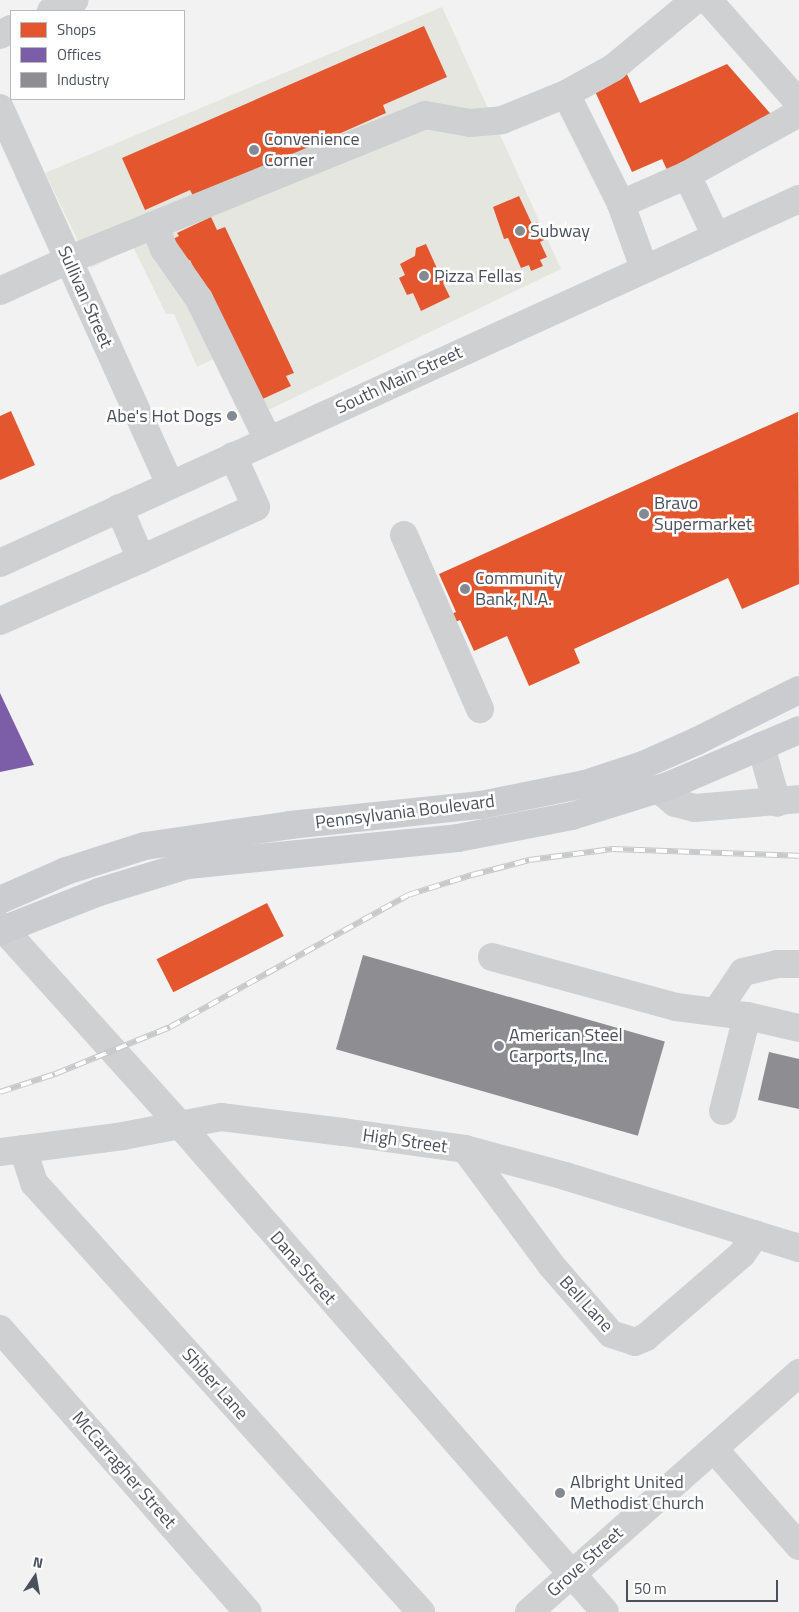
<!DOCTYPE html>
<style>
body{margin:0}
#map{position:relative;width:799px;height:1612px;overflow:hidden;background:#f2f2f2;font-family:"Titillium Web",sans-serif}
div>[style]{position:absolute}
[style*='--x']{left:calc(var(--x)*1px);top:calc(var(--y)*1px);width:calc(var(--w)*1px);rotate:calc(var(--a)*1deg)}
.commercial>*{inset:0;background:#e6e6e0}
.shops>*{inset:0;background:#e4572e;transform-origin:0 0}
.offices>*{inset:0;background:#7b5ea7}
.industry>*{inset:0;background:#8d8d92;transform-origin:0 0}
.minor>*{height:28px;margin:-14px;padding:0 14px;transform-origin:14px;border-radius:14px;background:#ced0d2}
.major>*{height:28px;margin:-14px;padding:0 14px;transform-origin:14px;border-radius:14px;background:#cacccf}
.rail>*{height:5.5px;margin-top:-2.75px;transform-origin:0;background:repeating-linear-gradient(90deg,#fff 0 11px,#c8c9cb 0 22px);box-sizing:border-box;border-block:1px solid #c8c9cb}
.dots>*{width:14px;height:14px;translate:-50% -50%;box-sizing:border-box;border:2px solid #fff;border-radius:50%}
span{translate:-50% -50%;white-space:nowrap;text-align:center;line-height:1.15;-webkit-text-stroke:5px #fff;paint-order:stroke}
.poi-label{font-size:18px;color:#4a515d}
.left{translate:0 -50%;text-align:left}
.right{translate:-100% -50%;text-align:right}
.street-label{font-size:18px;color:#4a515d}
.legend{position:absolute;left:10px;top:10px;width:175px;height:90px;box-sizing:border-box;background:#fff;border:1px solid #b7b9be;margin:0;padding:6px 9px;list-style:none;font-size:15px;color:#4a515d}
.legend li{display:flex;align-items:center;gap:10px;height:25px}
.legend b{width:25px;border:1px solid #b7b9be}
.north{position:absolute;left:10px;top:1552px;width:50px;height:50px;-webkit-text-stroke:4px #fff;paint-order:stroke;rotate:12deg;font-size:14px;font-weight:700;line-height:20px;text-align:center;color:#4a515d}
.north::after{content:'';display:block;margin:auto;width:18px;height:22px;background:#4a515d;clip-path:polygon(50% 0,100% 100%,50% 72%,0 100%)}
.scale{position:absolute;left:626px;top:1580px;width:152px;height:22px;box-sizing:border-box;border:2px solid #4a515d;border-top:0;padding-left:6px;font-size:15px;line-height:18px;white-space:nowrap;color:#4a515d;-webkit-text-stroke:4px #fff;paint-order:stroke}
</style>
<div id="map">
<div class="commercial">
<i style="clip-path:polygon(442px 7px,561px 269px,248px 420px,220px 356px,197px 367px,174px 314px,166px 314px,133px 247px,91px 268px,45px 173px)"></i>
</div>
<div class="shops">
<i style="clip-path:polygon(424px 26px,447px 77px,383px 105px,386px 113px,194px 198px,190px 190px,145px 210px,122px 158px)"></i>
<i style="clip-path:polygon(727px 64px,776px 120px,667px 170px,662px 159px,632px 172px,593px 87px,626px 72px,640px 103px)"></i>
<i style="clip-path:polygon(519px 196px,532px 224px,537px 222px,544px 240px,540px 242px,547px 257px,540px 260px,543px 266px,531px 271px,529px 265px,521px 268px,508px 238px,504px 239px,493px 207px)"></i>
<i style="clip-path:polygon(211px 217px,217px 230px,225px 227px,294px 373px,286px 376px,291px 386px,256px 402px,190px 260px,182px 264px,171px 240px,179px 236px,177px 233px)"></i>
<i style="clip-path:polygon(426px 244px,440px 275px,444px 273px,449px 282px,444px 285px,450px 297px,421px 311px,413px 293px,407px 295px,399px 278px,405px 275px,400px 264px,415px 256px,416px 248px)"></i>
<i style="clip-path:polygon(11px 411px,35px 465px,0 480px,0 416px)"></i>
<i style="clip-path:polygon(798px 412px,799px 584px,742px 609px,728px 578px,574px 649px,580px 663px,529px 686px,507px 636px,474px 651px,460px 620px,453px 623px,449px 615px,456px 612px,439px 574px)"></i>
<i style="left:267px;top:903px;width:37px;height:124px;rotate:63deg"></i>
</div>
<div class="offices">
<i style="clip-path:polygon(0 693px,34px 765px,0 772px)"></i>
</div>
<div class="industry">
<i style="left:363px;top:955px;width:314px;height:98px;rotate:16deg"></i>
<i style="clip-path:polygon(769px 1052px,799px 1059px,799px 1109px,758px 1100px)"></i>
</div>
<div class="minor">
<i style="--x:708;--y:0;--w:137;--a:48.5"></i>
<i style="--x:51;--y:11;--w:26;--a:-25"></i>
<i style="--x:0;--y:35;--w:13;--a:-29"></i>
<i style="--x:566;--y:94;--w:123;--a:63.4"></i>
<i style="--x:0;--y:108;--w:414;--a:65.7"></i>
<i style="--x:687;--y:175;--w:128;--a:-29"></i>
<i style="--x:155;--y:226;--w:25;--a:69"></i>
<i style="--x:164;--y:249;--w:61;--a:55"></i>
<i style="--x:199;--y:299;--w:157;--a:63.9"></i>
<i style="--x:644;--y:268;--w:68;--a:-109.8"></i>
<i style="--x:621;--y:204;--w:72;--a:-23.7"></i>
<i style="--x:687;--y:175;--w:68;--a:64.6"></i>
<i style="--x:0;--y:291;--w:75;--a:-24.5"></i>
<i style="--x:68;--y:260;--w:385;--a:-22.1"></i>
<i style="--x:425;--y:115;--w:46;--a:10.1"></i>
<i style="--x:470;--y:123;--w:32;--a:-5"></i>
<i style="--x:502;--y:120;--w:69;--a:-22.1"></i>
<i style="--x:566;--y:94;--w:54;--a:-29"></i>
<i style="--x:613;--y:68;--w:107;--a:-39.7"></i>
<i style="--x:119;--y:508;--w:56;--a:66.7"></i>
<i style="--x:141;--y:559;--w:126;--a:-24.3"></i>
<i style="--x:256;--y:507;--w:56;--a:-114.3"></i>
<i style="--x:404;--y:535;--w:190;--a:66.4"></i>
<i style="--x:0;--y:563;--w:878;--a:-24.49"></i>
<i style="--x:0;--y:621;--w:154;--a:-23.7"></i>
<i style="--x:761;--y:746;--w:59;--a:74.3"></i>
<i style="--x:658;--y:789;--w:22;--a:39"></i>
<i style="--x:675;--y:803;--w:21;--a:14"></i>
<i style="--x:695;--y:808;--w:104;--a:-4.9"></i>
<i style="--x:0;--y:925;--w:269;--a:48"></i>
<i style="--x:180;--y:1125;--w:646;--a:48.89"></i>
<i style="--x:492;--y:957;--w:191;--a:15.2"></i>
<i style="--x:676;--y:1007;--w:72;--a:7.2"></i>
<i style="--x:747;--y:1016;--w:53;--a:13"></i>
<i style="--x:716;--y:1012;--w:48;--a:-56"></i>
<i style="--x:743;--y:972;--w:35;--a:-13"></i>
<i style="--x:777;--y:964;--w:22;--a:0"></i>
<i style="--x:723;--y:1111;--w:98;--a:-75.8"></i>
<i style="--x:23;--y:1149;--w:36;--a:72"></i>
<i style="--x:34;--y:1183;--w:578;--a:47.95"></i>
<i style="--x:465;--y:1149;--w:144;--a:53.4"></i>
<i style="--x:551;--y:1265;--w:91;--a:49"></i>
<i style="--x:611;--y:1334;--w:25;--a:18"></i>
<i style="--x:635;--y:1342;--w:12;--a:-24"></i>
<i style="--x:646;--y:1337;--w:127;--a:-40.8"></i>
<i style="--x:742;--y:1254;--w:24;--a:-55"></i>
<i style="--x:0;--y:1152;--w:124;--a:-7.4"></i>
<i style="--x:123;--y:1136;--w:100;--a:-11"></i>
<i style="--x:221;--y:1117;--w:123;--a:7"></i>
<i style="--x:343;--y:1132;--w:123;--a:7.9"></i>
<i style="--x:465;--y:1149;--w:104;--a:15.1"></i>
<i style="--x:565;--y:1176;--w:245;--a:17.1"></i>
<i style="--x:0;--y:1329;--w:376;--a:48.8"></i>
<i style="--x:714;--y:1449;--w:129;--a:48.8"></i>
<i style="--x:529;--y:1612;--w:361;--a:-41.5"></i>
</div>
<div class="major">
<i style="--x:0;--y:900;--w:72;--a:-23.7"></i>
<i style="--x:66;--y:871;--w:83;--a:-17.6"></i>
<i style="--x:145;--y:846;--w:147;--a:-8.2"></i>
<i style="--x:290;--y:825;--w:192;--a:-6"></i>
<i style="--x:481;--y:805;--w:106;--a:-11.4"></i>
<i style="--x:585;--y:784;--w:61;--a:-18.1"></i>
<i style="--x:643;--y:765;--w:59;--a:-24"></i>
<i style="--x:697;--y:741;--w:114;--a:-26.6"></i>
<i style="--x:0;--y:931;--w:106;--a:-21.5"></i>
<i style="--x:99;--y:892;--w:93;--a:-16.9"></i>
<i style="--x:188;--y:865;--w:271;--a:-5.7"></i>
<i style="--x:458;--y:838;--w:116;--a:-10.9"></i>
<i style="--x:572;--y:816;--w:101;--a:-17.4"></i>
<i style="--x:668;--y:786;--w:142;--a:-23.1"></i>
</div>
<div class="rail">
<i style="--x:0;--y:1092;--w:58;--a:-18.1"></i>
<i style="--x:55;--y:1074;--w:124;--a:-22.2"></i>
<i style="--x:170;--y:1027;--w:272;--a:-29"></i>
<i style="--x:408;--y:895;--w:67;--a:-17.4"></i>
<i style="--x:472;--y:875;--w:59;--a:-14.7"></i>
<i style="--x:529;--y:860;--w:84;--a:-7.5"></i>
<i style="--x:612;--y:849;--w:187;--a:2.1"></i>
</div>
<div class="dots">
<i style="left:254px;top:150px;background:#858991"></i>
<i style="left:520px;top:231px;background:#858991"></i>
<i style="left:424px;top:276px;background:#858991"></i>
<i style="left:232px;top:416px;background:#858991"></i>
<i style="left:644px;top:514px;background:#858991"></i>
<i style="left:465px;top:589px;background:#858991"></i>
<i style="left:499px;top:1046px;background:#858991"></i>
<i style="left:560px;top:1493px;background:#858991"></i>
</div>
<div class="poi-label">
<span class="left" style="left:264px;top:150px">Convenience<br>Corner</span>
<span class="left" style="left:530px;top:231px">Subway</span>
<span class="left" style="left:434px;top:276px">Pizza Fellas</span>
<span class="right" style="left:222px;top:416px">Abe's Hot Dogs</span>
<span class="left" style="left:654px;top:514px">Bravo<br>Supermarket</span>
<span class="left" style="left:475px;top:589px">Community<br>Bank, N.A.</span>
<span class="left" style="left:509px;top:1046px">American Steel<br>Carports, Inc.</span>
<span class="left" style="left:570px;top:1493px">Albright United<br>Methodist Church</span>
</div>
<div class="street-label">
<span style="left:85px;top:297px;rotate:66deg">Sullivan Street</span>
<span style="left:399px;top:380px;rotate:-25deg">South Main Street</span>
<span style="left:405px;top:812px;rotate:-7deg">Pennsylvania Boulevard</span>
<span style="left:405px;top:1141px;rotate:8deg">High Street</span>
<span style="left:303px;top:1268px;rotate:49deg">Dana Street</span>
<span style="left:586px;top:1304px;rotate:47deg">Bell Lane</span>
<span style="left:215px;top:1384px;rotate:48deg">Shiber Lane</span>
<span style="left:124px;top:1470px;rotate:49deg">McCarragher Street</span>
<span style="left:585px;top:1562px;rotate:-42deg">Grove Street</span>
</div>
<ul class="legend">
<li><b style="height:14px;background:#e4572e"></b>Shops</li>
<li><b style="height:14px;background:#7b5ea7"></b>Offices</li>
<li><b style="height:14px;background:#8d8d92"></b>Industry</li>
</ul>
<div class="north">N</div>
<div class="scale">50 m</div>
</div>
